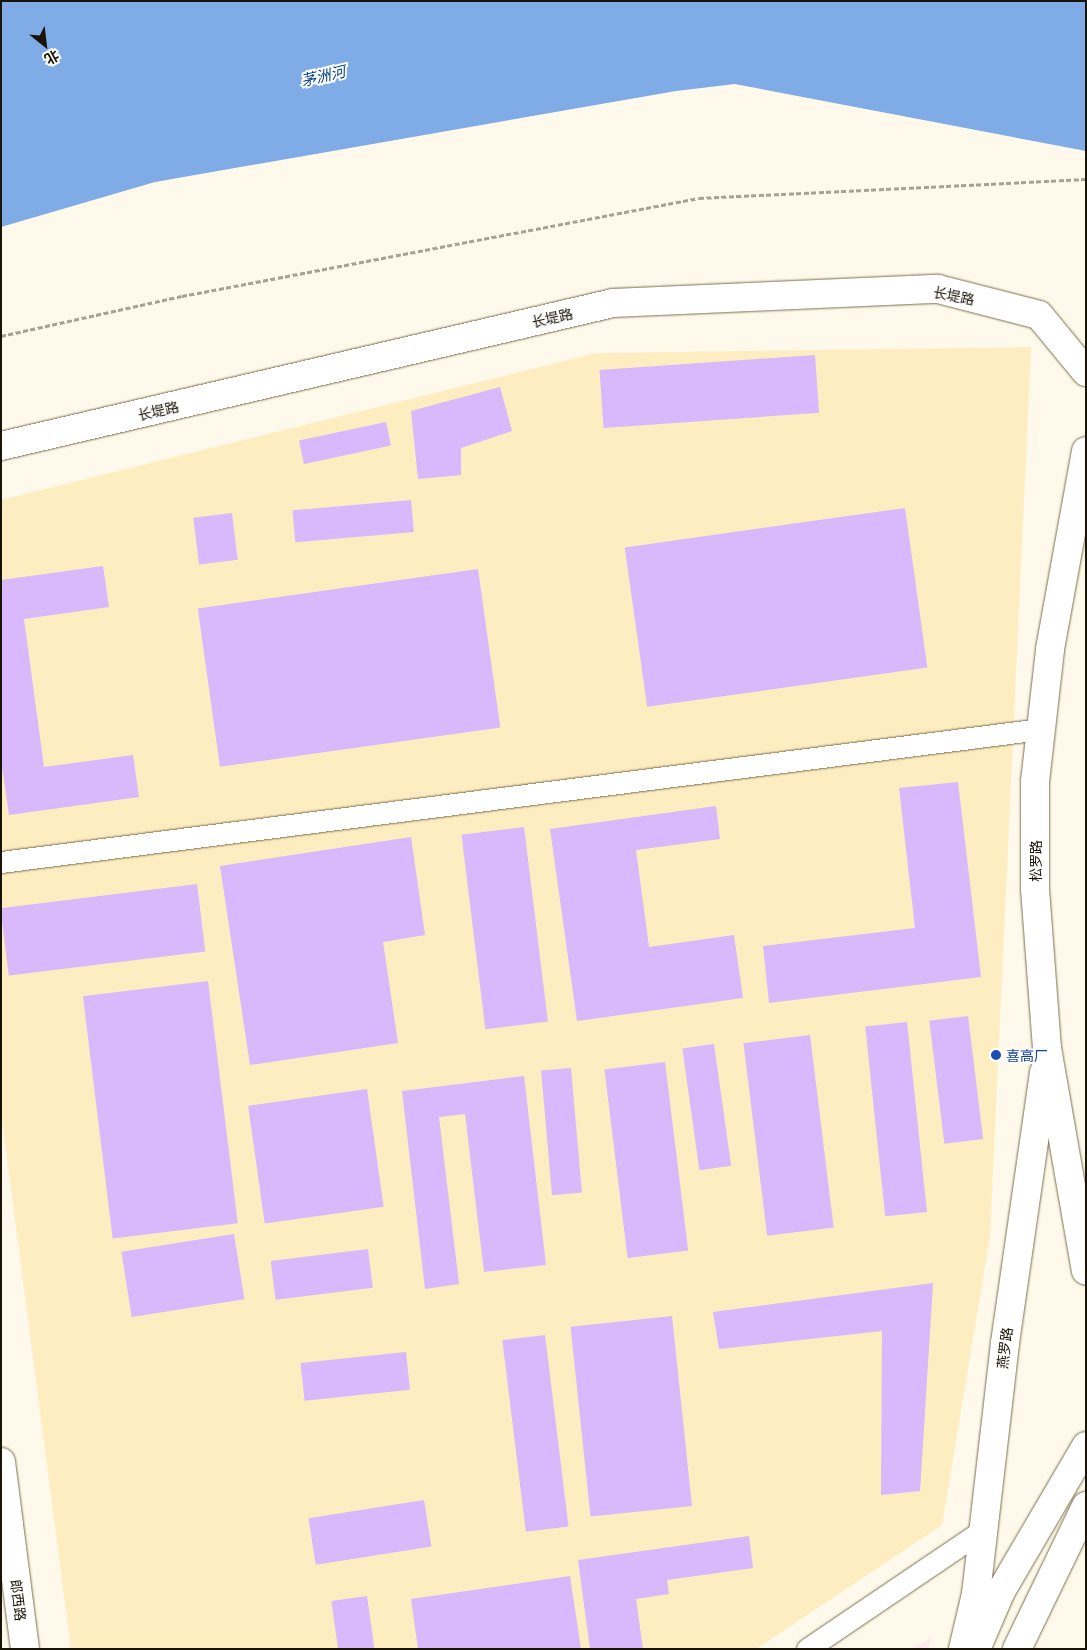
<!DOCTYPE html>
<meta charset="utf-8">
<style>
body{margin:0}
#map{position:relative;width:1087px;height:1650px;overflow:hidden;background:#fef9ea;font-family:Georgia,"Noto Sans SC",serif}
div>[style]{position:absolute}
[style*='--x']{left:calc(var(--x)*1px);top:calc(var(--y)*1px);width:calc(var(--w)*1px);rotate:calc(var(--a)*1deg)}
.commercial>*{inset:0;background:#ffe9eb}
.built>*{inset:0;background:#fdedc1}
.water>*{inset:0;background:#7fabe6}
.building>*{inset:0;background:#d9b8fc;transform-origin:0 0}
.path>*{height:3px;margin-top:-1.5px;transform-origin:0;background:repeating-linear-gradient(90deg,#a6a193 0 5px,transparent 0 7.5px)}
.roads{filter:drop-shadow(0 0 1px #7b6f4e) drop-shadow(0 0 1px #7b6f4e)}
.minor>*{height:21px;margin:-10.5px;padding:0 10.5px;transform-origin:10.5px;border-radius:10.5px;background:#fff}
.tertiary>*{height:28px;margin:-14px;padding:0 14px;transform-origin:14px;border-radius:14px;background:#fff}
.secondary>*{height:28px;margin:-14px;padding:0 14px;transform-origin:14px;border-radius:14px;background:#fff}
.dots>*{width:14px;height:14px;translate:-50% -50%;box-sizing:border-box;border:2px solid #fff;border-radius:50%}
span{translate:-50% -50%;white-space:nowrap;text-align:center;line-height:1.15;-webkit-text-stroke:4px #fff;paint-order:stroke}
.street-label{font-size:14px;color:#191407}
.transit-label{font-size:14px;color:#164399}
.left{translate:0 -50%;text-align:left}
.water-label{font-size:15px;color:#003d82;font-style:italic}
.frame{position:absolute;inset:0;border:2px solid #191407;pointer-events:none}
.north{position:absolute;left:20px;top:20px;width:50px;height:50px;-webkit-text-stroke:4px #fff;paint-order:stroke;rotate:151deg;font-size:14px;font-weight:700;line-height:20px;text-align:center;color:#191407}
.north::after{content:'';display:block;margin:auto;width:18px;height:22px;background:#191407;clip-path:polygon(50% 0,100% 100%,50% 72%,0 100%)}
</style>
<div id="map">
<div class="commercial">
<i style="clip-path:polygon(933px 1637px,927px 1649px,912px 1649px)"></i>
</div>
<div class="built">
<i style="clip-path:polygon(1031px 347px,990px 1236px,942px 1525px,756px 1649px,71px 1649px,1px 1112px,1px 500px,597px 353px)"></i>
</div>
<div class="water">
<i style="clip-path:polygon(1px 1px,1086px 1px,1086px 151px,735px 84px,676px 91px,155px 182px,1px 227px)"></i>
</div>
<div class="building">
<i style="left:815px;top:355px;width:58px;height:216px;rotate:86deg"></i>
<i style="clip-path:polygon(500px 387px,512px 431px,461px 448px,461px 475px,418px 479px,411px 411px)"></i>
<i style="left:386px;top:422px;width:24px;height:89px;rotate:78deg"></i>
<i style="left:411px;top:500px;width:32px;height:119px;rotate:85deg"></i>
<i style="left:905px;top:508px;width:161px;height:283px;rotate:82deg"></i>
<i style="left:232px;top:513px;width:47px;height:39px;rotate:83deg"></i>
<i style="clip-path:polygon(103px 566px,109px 607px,24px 619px,44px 767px,133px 755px,139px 797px,9px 815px,1px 760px,1px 580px)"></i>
<i style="left:478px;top:569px;width:160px;height:283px;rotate:82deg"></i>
<i style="clip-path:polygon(958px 782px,981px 977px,769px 1003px,763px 946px,915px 928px,899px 788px)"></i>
<i style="clip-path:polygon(716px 806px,720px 839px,636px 850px,649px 947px,734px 935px,743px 998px,577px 1021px,550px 829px)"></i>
<i style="left:524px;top:827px;width:196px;height:63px;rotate:83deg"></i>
<i style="clip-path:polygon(411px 837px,425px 935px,383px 942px,398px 1043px,250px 1065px,220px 866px)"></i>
<i style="left:197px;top:884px;width:68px;height:198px;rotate:83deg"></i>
<i style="left:208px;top:981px;width:244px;height:126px;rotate:83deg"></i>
<i style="left:968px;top:1016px;width:124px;height:39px;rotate:83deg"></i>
<i style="left:907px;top:1022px;width:191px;height:42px;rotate:84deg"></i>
<i style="left:810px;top:1035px;width:194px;height:67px;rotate:83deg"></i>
<i style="left:714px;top:1044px;width:123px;height:32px;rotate:82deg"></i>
<i style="left:665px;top:1062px;width:190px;height:61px;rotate:83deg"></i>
<i style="left:571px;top:1068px;width:125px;height:30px;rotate:85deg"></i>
<i style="clip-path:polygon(524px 1076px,546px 1265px,484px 1272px,465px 1114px,439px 1117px,459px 1284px,425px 1289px,402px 1091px)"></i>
<i style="left:367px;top:1089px;width:119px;height:120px;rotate:82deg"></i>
<i style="left:234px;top:1234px;width:66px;height:114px;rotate:81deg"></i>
<i style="left:368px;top:1249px;width:39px;height:98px;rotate:83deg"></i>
<i style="clip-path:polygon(933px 1283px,920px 1491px,881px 1495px,882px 1331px,719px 1349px,713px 1312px)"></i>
<i style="left:672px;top:1316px;width:191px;height:102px;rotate:84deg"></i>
<i style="left:545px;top:1335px;width:193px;height:43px;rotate:83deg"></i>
<i style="left:406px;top:1352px;width:38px;height:106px;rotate:84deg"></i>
<i style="left:424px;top:1500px;width:47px;height:117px;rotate:81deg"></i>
<i style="clip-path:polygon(749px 1536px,753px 1568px,667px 1580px,669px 1594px,636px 1599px,643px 1649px,590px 1649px,578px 1560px)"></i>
<i style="clip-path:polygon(570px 1576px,581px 1649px,418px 1649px,411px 1599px)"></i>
<i style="left:367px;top:1596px;width:53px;height:36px;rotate:82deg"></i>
</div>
<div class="path">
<i style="--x:1;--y:336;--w:185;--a:-12.5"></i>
<i style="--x:182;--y:296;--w:526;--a:-10.73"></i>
<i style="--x:699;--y:198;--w:387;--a:-2.8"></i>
</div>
<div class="roads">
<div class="minor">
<i style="--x:1;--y:862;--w:1048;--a:-7.29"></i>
<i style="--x:807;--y:1649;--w:212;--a:-34.1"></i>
</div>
<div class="tertiary">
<i style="--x:1;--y:446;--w:628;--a:-13.15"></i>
<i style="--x:613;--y:303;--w:325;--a:-2.5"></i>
<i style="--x:938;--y:289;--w:104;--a:14.4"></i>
<i style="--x:1039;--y:315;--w:74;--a:50.5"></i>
<i style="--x:1;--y:1462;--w:189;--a:82.7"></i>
</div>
<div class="secondary">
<i style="--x:1086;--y:451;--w:202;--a:100.3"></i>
<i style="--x:1050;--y:650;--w:133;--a:96.5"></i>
<i style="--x:1035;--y:782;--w:107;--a:90"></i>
<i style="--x:1035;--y:889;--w:159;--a:85.7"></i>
<i style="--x:1047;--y:1048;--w:226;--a:80.1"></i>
<i style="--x:977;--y:1647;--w:61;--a:-66.8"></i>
<i style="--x:1001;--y:1591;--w:168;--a:-59.6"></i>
<i style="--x:963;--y:1649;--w:57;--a:-76.7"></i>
<i style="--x:976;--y:1594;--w:253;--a:-83.4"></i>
<i style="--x:1005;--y:1343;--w:274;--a:-81.8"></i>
<i style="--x:1017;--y:1649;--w:159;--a:-64.2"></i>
</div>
</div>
<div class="dots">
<i style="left:996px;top:1055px;background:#1a4fb4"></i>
</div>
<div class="street-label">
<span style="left:954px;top:295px;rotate:11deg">长堤路</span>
<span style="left:552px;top:317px;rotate:-13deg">长堤路</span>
<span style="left:158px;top:410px;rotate:-13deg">长堤路</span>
<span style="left:1035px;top:861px;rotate:-90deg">松罗路</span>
<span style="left:1004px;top:1348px;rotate:-83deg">燕罗路</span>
<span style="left:19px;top:1600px;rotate:83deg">郎西路</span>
</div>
<div class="transit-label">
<span class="left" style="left:1006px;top:1055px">喜高厂</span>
</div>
<div class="water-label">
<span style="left:323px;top:75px;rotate:-13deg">茅洲河</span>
</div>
<div class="frame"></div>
<div class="north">北</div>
</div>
